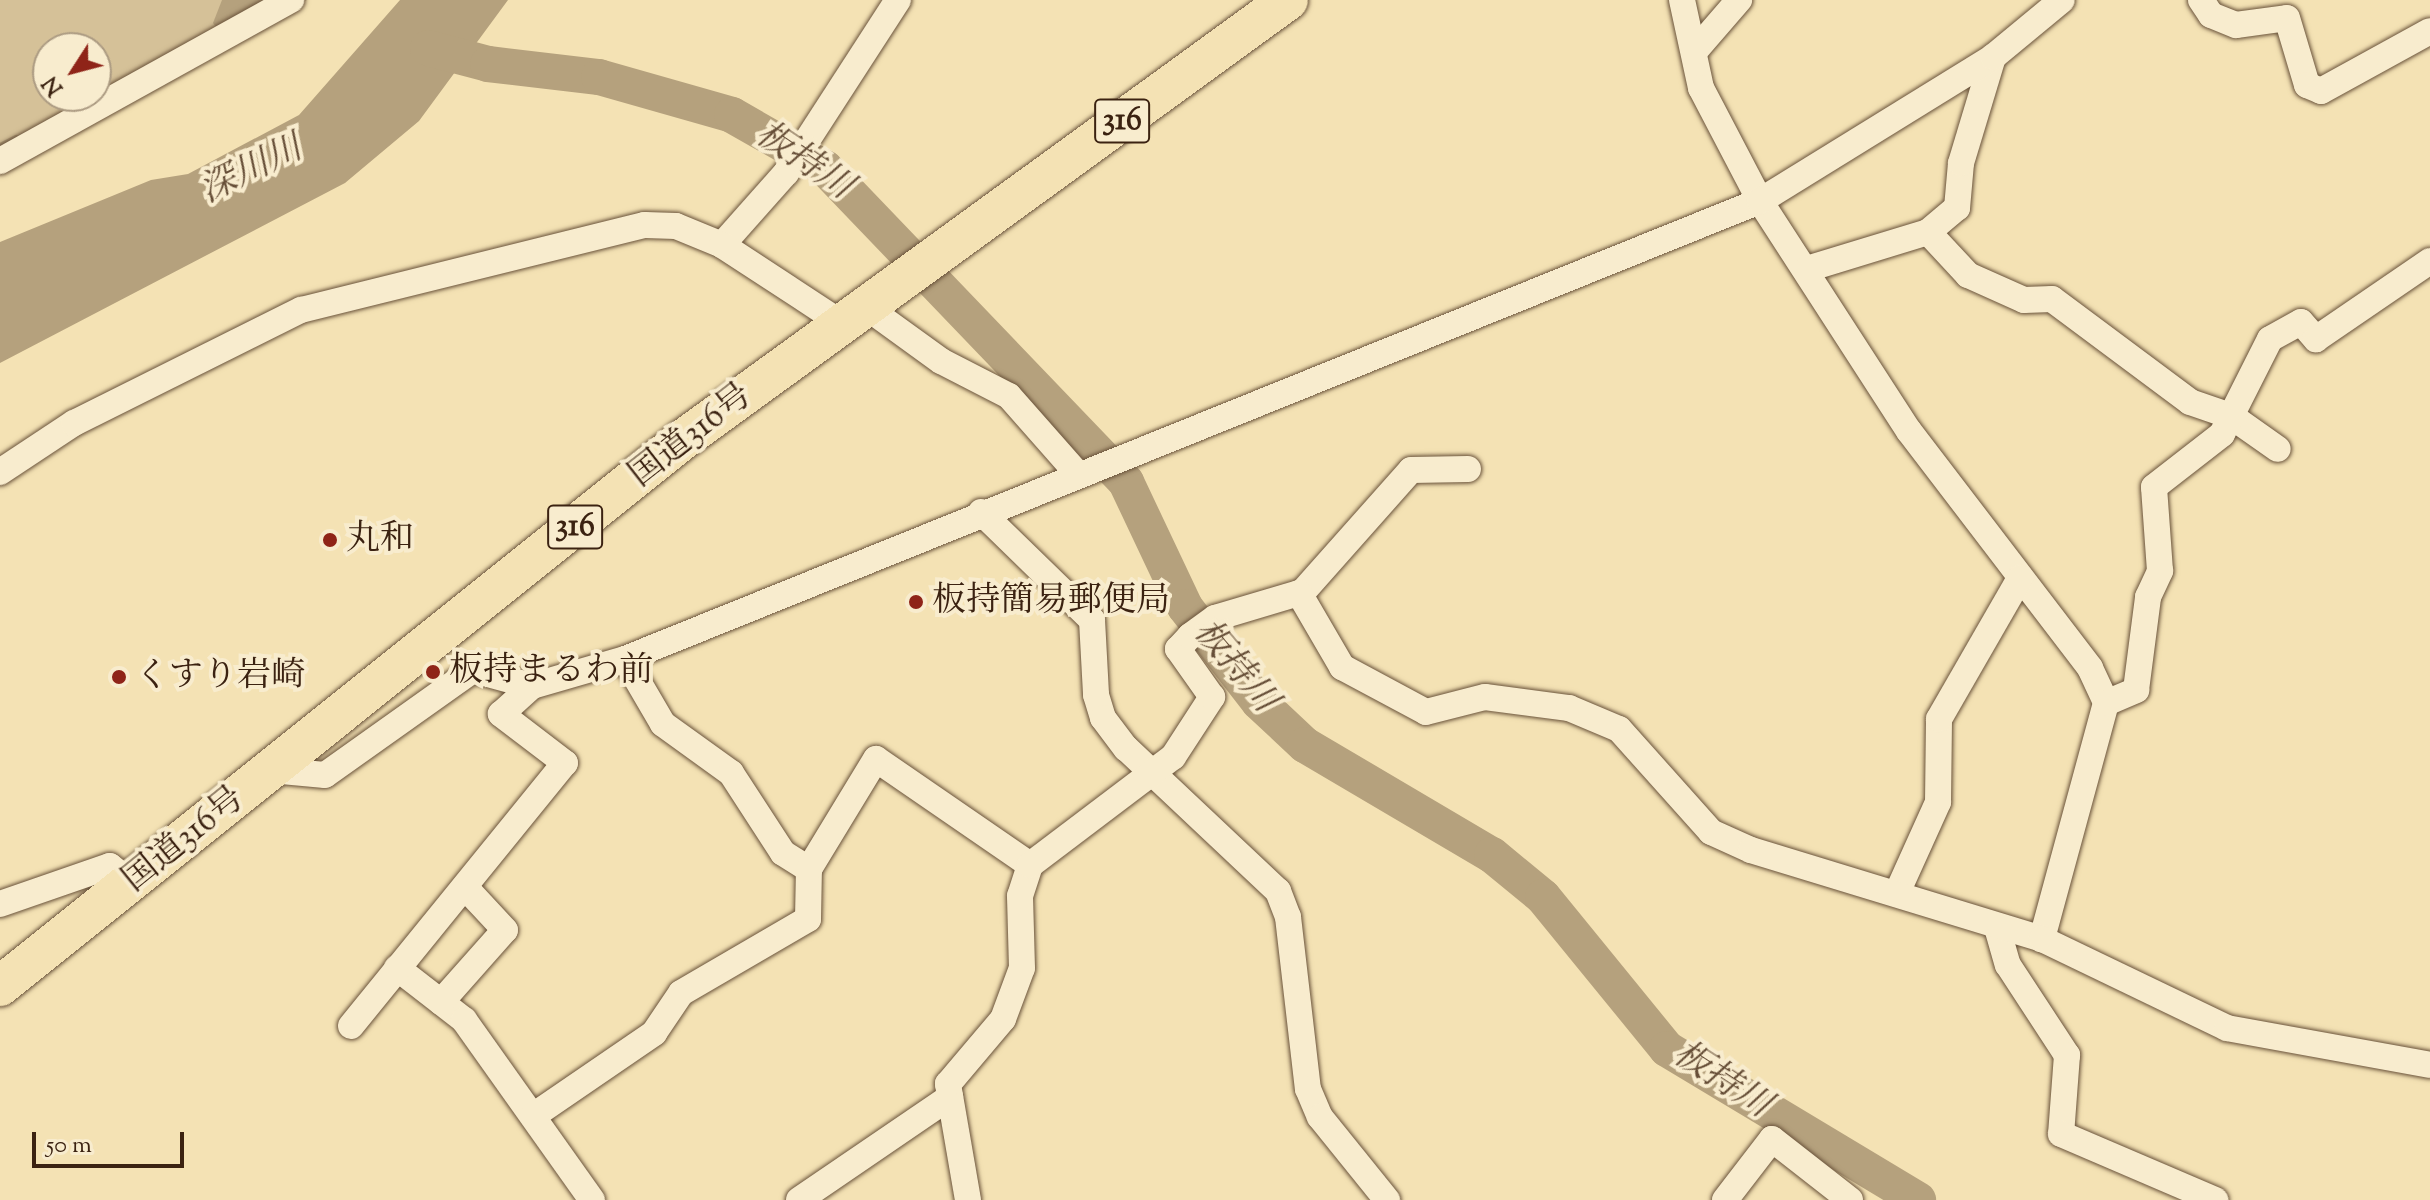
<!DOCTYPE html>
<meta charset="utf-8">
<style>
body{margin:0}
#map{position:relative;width:2430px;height:1200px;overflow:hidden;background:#f4e2b4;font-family:"Sorts Mill Goudy","Noto Serif JP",serif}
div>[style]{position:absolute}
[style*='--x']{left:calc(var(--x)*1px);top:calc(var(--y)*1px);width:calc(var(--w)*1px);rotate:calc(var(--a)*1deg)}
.green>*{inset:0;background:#d5c198}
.water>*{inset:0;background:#b5a17d}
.stream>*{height:6px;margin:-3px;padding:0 3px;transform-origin:3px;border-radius:3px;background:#b5a17d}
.river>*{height:36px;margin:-18px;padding:0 18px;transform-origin:18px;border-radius:18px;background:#b5a17d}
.roads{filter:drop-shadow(0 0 2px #69523a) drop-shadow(0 0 2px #69523a)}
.minor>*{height:26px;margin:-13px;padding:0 13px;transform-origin:13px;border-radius:13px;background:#f8ecce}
.highway>*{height:40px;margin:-20px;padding:0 20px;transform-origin:20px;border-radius:20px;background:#f4e2b4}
.dots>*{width:22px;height:22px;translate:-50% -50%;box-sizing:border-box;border:4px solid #f8ecce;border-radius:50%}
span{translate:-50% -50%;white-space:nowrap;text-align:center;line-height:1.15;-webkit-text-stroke:8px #f8ecce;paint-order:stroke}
.shield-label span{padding:2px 6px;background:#f8ecce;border:2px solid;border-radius:6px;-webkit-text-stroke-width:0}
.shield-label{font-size:32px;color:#3b2211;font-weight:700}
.street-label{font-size:34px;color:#3b2211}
.poi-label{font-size:34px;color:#3b2211}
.left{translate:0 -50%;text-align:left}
.water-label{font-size:36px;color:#664e37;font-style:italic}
.north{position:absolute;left:32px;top:32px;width:80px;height:80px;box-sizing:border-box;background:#f8ecce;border:2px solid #ac9b82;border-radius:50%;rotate:234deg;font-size:22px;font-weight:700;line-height:32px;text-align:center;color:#3b2211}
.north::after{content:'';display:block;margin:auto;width:28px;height:36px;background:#8f2418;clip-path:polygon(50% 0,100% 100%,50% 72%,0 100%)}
.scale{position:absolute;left:32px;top:1132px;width:152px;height:36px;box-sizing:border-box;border:4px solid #3b2211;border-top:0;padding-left:10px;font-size:24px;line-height:28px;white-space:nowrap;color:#3b2211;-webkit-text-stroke:6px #f8ecce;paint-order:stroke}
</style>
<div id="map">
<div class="green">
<i style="clip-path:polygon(evenodd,0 0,307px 0,0 172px,0 0,48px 48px,96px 48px,96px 96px,48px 96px,48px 48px)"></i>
</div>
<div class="water">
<i style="clip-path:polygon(222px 0,273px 0,219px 31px,213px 23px)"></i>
<i style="clip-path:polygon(400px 0,508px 0,419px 121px,345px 183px,0 363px,0 242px,151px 180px,188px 174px,299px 115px)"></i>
</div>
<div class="stream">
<i style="--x:0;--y:146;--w:18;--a:-27"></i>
</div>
<div class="river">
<i style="--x:428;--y:48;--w:62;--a:14.9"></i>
<i style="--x:488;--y:64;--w:112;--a:6.7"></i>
<i style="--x:599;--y:77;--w:138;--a:15.9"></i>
<i style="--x:732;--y:115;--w:107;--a:29.7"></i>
<i style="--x:825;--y:168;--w:435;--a:46.2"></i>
<i style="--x:1126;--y:482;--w:138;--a:64.7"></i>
<i style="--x:1185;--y:607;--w:120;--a:52.1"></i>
<i style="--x:1259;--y:702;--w:63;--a:43.1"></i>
<i style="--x:1305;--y:745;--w:217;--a:30.5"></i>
<i style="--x:1492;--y:855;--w:66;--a:39.5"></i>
<i style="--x:1543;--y:897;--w:196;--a:50.8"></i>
<i style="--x:1667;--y:1049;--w:293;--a:31"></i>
</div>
<div class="roads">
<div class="minor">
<i style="--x:1682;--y:0;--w:90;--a:77.8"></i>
<i style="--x:1701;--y:88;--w:127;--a:62.4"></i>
<i style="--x:1760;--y:201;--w:274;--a:57.1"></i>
<i style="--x:1909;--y:431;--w:298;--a:52.6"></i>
<i style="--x:2090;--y:668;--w:38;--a:65"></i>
<i style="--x:2106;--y:703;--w:245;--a:105.2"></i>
<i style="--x:2201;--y:0;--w:18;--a:56"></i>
<i style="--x:2211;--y:15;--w:27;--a:22"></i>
<i style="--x:2236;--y:25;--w:51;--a:-7.8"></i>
<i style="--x:2287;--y:18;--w:70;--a:73.4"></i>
<i style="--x:2307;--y:85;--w:15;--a:23"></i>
<i style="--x:2321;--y:91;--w:124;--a:-28.8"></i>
<i style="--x:1694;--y:52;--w:69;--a:-49.1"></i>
<i style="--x:0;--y:161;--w:333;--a:-29"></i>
<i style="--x:1928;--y:232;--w:59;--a:47.1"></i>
<i style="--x:1968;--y:275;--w:61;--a:24.1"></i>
<i style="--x:2024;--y:300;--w:28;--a:-2"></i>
<i style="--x:2052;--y:299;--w:172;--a:36.7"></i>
<i style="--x:2190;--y:402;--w:43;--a:18.9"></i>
<i style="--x:2231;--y:416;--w:57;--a:35.1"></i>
<i style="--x:722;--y:245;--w:96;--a:-48.4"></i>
<i style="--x:786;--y:173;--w:206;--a:-57.1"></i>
<i style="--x:1807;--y:269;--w:127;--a:-17"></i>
<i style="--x:1928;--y:232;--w:38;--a:-40"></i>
<i style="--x:1957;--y:208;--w:45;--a:-84.9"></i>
<i style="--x:1961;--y:163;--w:111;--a:-73.2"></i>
<i style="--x:865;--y:306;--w:94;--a:35.9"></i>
<i style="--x:941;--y:361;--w:76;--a:27.2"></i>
<i style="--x:1009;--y:396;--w:101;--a:48.6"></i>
<i style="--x:0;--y:472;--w:89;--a:-33.5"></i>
<i style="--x:74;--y:423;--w:254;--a:-26.5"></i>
<i style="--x:301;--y:310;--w:354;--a:-13.9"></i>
<i style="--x:645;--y:225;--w:31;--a:2"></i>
<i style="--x:676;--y:226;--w:50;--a:22.4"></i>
<i style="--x:722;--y:245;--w:142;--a:33.2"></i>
<i style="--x:981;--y:512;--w:155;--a:44.2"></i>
<i style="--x:1092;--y:620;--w:75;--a:86.9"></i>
<i style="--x:1096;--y:695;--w:24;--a:73"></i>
<i style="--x:1103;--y:718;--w:38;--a:53"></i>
<i style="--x:1126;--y:748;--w:209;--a:43.3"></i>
<i style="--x:1278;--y:891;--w:28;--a:69"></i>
<i style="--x:1288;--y:917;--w:173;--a:83.4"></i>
<i style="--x:1308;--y:1089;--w:30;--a:67"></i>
<i style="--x:1320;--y:1117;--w:107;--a:51.1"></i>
<i style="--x:1300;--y:595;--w:167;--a:-48.4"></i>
<i style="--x:1411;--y:470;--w:57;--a:-1"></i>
<i style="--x:625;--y:659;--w:75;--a:59.7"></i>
<i style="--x:663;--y:724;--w:84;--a:35.8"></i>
<i style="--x:731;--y:773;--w:95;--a:57"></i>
<i style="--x:783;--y:853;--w:31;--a:32"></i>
<i style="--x:2106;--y:703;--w:33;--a:-23"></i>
<i style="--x:2136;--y:690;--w:94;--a:-82.6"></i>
<i style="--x:2148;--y:597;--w:29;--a:-65"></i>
<i style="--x:2160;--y:571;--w:84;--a:-94.1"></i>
<i style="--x:2154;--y:487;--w:86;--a:-37.9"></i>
<i style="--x:2222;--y:434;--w:106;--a:-63.2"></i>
<i style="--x:2270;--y:339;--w:35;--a:-29"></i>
<i style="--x:2301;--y:322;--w:23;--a:49"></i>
<i style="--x:2316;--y:339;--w:138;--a:-34.4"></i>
<i style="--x:271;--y:770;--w:54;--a:5.3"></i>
<i style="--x:325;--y:775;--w:181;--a:-35.4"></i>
<i style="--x:473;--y:670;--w:61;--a:15.2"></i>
<i style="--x:532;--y:686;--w:97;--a:-16.2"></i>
<i style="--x:625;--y:659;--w:1224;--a:-21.98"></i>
<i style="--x:1760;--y:201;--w:274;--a:-31.7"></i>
<i style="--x:1993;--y:57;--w:89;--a:-39.6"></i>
<i style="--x:1897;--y:893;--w:100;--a:-65.7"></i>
<i style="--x:1938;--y:802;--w:83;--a:-89.3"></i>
<i style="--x:1939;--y:719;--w:163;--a:-60.1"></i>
<i style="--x:0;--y:904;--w:116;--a:-19.1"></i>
<i style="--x:110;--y:866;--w:26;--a:39"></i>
<i style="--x:1998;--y:931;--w:35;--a:74"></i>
<i style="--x:2008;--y:965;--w:108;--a:56.8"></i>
<i style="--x:2067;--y:1055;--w:79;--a:94.3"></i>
<i style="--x:2061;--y:1134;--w:168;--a:23.2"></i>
<i style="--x:397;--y:968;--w:85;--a:37.8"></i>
<i style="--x:464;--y:1020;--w:221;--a:54.6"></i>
<i style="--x:441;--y:1002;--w:96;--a:-48.4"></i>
<i style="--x:505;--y:930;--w:59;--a:-132.9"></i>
<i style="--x:351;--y:1026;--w:339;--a:-50.9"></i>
<i style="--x:565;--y:763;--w:81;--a:-142.6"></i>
<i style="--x:501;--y:714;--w:42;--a:-42.1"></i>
<i style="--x:533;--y:1116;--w:147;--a:-34.4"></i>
<i style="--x:654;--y:1033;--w:48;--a:-56"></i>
<i style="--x:681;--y:993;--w:147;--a:-30.2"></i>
<i style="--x:808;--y:919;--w:50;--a:-88.9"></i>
<i style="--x:809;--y:869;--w:129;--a:-58.7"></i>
<i style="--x:876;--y:759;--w:187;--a:34.5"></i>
<i style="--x:799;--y:1200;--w:183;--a:-34.3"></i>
<i style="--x:968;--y:1200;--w:118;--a:-99.8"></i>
<i style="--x:948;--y:1084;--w:85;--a:-49.8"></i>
<i style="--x:1003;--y:1019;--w:54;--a:-69.6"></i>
<i style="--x:1022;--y:968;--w:72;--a:-91.6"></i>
<i style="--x:1020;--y:896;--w:33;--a:-72"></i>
<i style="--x:1030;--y:865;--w:179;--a:-37.1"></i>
<i style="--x:1173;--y:757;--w:72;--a:-57"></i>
<i style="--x:1212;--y:697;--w:59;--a:-125.3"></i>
<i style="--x:1178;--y:649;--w:18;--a:-47"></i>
<i style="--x:1190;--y:636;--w:31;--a:-36"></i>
<i style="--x:1215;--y:618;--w:88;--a:-16.6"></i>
<i style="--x:1299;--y:593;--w:86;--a:59.8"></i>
<i style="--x:1342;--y:667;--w:95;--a:28.2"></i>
<i style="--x:1426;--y:712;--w:61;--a:-14.3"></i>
<i style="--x:1485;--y:697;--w:85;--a:7.5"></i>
<i style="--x:1569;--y:708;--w:54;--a:22.8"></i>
<i style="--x:1619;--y:729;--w:138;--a:48.2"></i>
<i style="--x:1711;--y:832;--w:44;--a:24.2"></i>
<i style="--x:1751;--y:850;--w:304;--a:17"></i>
<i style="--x:2042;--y:939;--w:205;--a:25.7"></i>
<i style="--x:2227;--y:1028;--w:206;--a:10.3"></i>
<i style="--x:1725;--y:1200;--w:77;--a:-52.4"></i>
<i style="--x:1772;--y:1139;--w:99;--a:38"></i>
</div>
<div class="highway">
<i style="--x:0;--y:986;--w:872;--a:-38.67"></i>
<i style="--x:681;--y:441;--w:750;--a:-36"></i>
</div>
</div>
<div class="dots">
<i style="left:330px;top:540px;background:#8f2418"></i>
<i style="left:916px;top:602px;background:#8f2418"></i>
<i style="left:433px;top:672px;background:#8f2418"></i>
<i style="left:119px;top:677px;background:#8f2418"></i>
</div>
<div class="shield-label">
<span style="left:1122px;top:121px">316</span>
<span style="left:575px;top:527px">316</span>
</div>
<div class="street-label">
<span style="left:691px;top:436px;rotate:-38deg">国道316号</span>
<span style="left:184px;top:840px;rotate:-39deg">国道316号</span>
</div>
<div class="poi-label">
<span class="left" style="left:346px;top:540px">丸和</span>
<span class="left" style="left:932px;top:602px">板持簡易郵便局</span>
<span class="left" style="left:449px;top:672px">板持まるわ前</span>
<span class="left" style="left:135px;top:677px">くすり岩崎</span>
</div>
<div class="water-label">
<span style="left:803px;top:162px;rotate:34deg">板持川</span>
<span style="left:252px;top:171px;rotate:-26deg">深川川</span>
<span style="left:1234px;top:667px;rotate:50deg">板持川</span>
<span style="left:1721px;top:1081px;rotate:33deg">板持川</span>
</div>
<div class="north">N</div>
<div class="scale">50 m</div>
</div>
